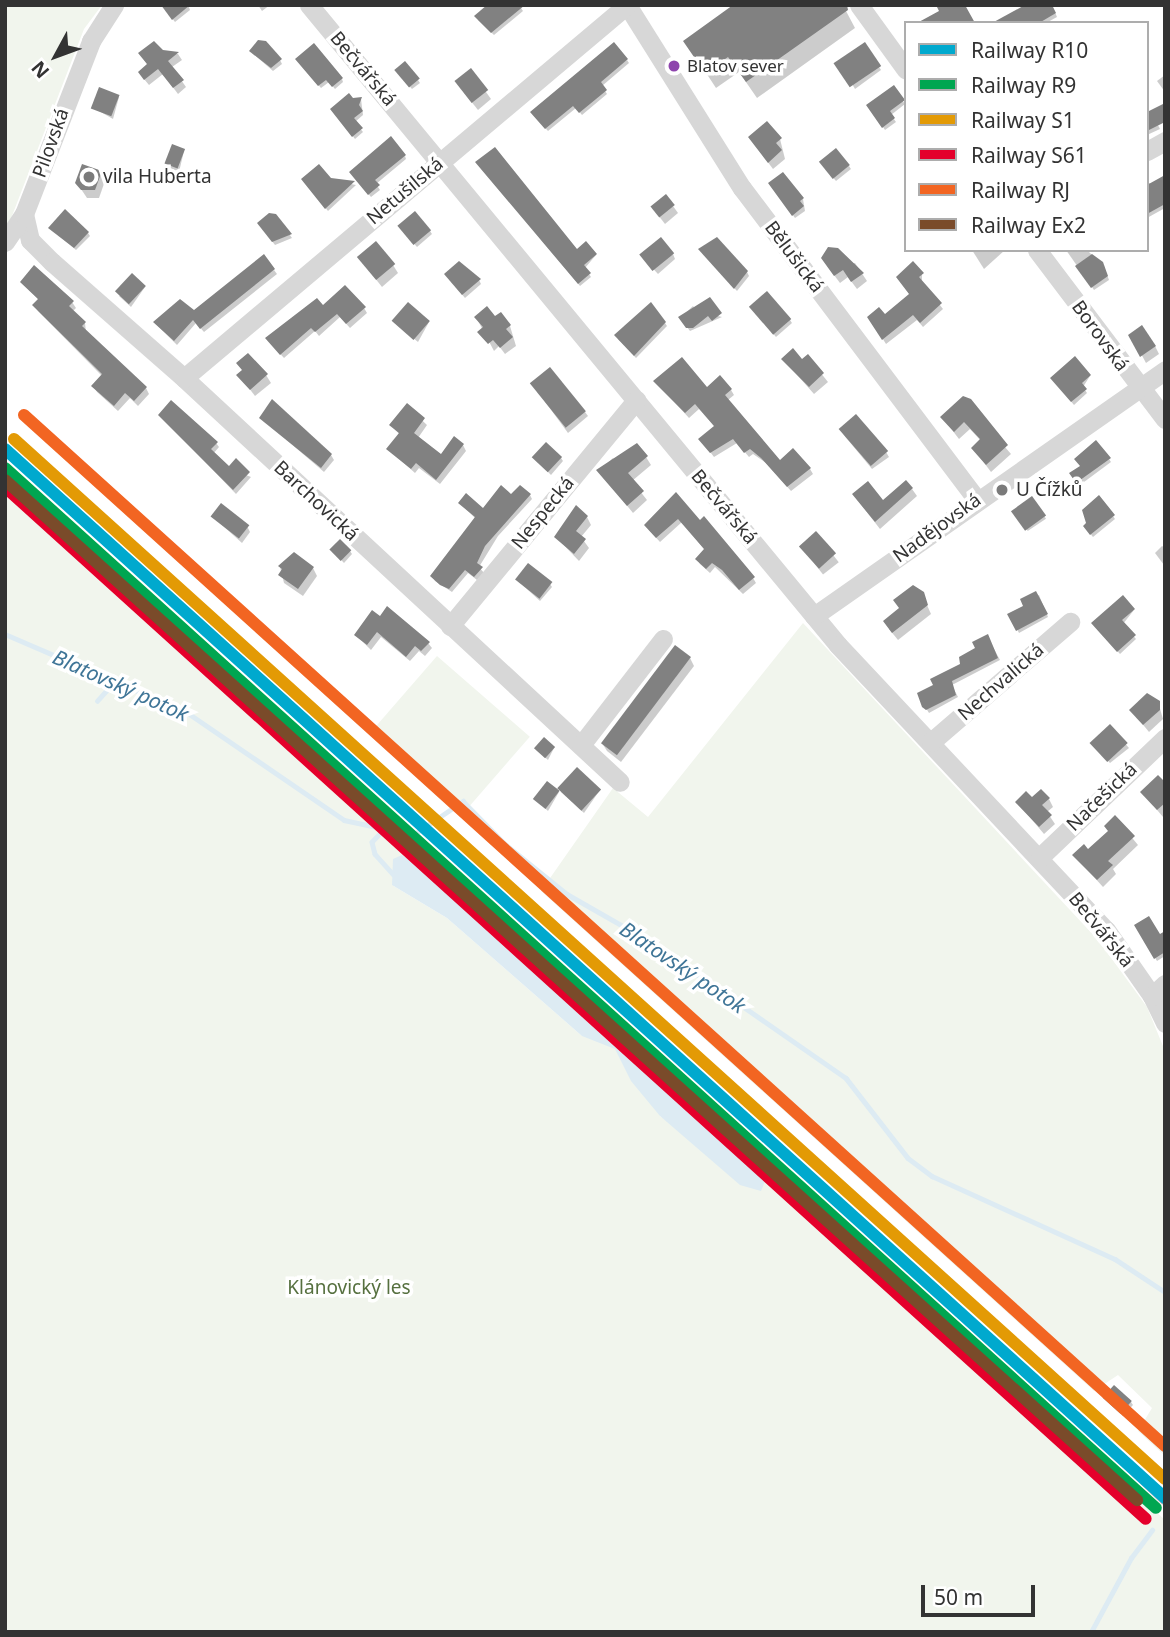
<!DOCTYPE html>
<meta charset="utf-8">
<style>
body{margin:0}
#map{position:relative;width:1170px;height:1637px;overflow:hidden;background:#fff;font-family:"Noto Sans",sans-serif}
div>[style]{position:absolute}
[style*='--x']{left:calc(var(--x)*1px);top:calc(var(--y)*1px);width:calc(var(--w)*1px);rotate:calc(var(--a)*1deg)}
.green>*{inset:0;background:#f1f5ed;transform-origin:0 0}
.water>*{inset:0;background:#ddebf3}
.shadow>*{inset:0;background:#0003;transform-origin:0 0}
.stream>*{height:4.5px;margin:-2.25px;padding:0 2.25px;transform-origin:2.25px;border-radius:2.25px;background:#ddebf3}
.building>*{inset:0;background:#818181;transform-origin:0 0}
.minor>*{height:19px;margin:-9.5px;padding:0 9.5px;transform-origin:9.5px;border-radius:9.5px;background:#d7d7d7}
.rail>*{height:7px;margin-top:-3.5px;transform-origin:0;background:repeating-linear-gradient(90deg,#fff 0 13px,#bebebe 0 26px);box-sizing:border-box;border-block:2px solid #bebebe}
.rail-1>*{height:12px;margin:-6px;padding:0 6px;transform-origin:6px;border-radius:6px;background:#00a9ce}
.rail-2>*{height:12px;margin:-6px;padding:0 6px;transform-origin:6px;border-radius:6px;background:#00a651}
.rail-3>*{height:12px;margin:-6px;padding:0 6px;transform-origin:6px;border-radius:6px;background:#e39a05}
.rail-4>*{height:12px;margin:-6px;padding:0 6px;transform-origin:6px;border-radius:6px;background:#e4002b}
.rail-5>*{height:12px;margin:-6px;padding:0 6px;transform-origin:6px;border-radius:6px;background:#f26522}
.rail-6>*{height:12px;margin:-6px;padding:0 6px;transform-origin:6px;border-radius:6px;background:#7a4b2a}
.dots>*{width:19px;height:19px;translate:-50% -50%;box-sizing:border-box;border:4px solid #fff;border-radius:50%}
span{translate:-50% -50%;white-space:nowrap;text-align:center;line-height:1.15;-webkit-text-stroke:7px #fff;paint-order:stroke}
.bus-label{font-size:17px;color:#333}
.left{translate:0 -50%;text-align:left}
.street-label{font-size:19px;color:#333}
.poi-label{font-size:19px;color:#333}
.park-label{font-size:19px;color:#56703f}
.water-label{font-size:21px;color:#3f7597;font-style:italic}
.frame{position:absolute;inset:0;border:7px solid #333;pointer-events:none}
.legend{position:absolute;left:904px;top:21px;width:245px;height:231px;box-sizing:border-box;background:#fff;border:2px solid #adadad;margin:0;padding:9px 12px;list-style:none;font-size:21px;color:#333}
.legend li{display:flex;align-items:center;gap:14px;height:35px}
.legend b{width:35px;border:2px solid #adadad}
.north{position:absolute;left:21px;top:21px;width:70px;height:70px;-webkit-text-stroke:5px #fff;paint-order:stroke;rotate:229deg;font-size:19px;font-weight:700;line-height:28px;text-align:center;color:#333}
.north::after{content:'';display:block;margin:auto;width:24px;height:32px;background:#333;clip-path:polygon(50% 0,100% 100%,50% 72%,0 100%)}
.scale{position:absolute;left:921px;top:1585px;width:114px;height:32px;box-sizing:border-box;border:4px solid #333;border-top:0;padding-left:9px;font-size:21px;line-height:24px;white-space:nowrap;color:#333;-webkit-text-stroke:5px #fff;paint-order:stroke}
</style>
<div id="map">
<div class="green">
<i style="clip-path:polygon(5px 5px,102px 5px,84px 29px,5px 234px)"></i>
<i style="clip-path:polygon(evenodd,5px 465px,949px 1319px,1165px 1520px,1165px 1632px,5px 1632px,5px 465px,392px 885px,479px 909px,506px 935px,582px 1036px,447px 918px,392px 885px,5px 465px,674px 1072px,709px 1106px,768px 1174px,676px 1128px,660px 1116px,674px 1072px)"></i>
<i style="clip-path:polygon(803px 623px,1098px 940px,1147px 1007px,1165px 1051px,1165px 1456px,1138px 1431px,1152px 1408px,1118px 1375px,1094px 1391px,541px 891px,613px 788px,648px 817px)"></i>
<i style="left:437px;top:656px;width:123px;height:98px;rotate:41deg"></i>
</div>
<div class="water">
<i style="clip-path:polygon(402px 855px,480px 910px,629px 1042px,625px 1044px,644px 1045px,674px 1072px,768px 1174px,761px 1191px,740px 1185px,660px 1116px,631px 1081px,615px 1049px,582px 1036px,447px 918px,392px 885px,393px 859px)"></i>
</div>
<div class="shadow">
<i style="clip-path:polygon(188px 5px,190px 10px,175px 22px,164px 8px)"></i>
<i style="clip-path:polygon(258px 5px,270px 5px,262px 11px)"></i>
<i style="clip-path:polygon(519px 5px,523px 11px,494px 35px,478px 20px)"></i>
<i style="clip-path:polygon(1052px 5px,1057px 17px,1046px 23px,1013px 23px)"></i>
<i style="clip-path:polygon(846px 11px,855px 28px,757px 98px,739px 72px,716px 88px,685px 41px)"></i>
<i style="clip-path:polygon(864px 44px,881px 70px,855px 89px,840px 63px)"></i>
<i style="clip-path:polygon(162px 52px,178px 54px,182px 60px,172px 67px,186px 87px,178px 94px,163px 74px,149px 85px,144px 79px,148px 65px,144px 60px)"></i>
<i style="clip-path:polygon(251px 52px,280px 60px,282px 64px,273px 71px)"></i>
<i style="clip-path:polygon(627px 60px,629px 63px,602px 86px,607px 94px,582px 115px,576px 108px,548px 131px,534px 116px)"></i>
<i style="clip-path:polygon(299px 63px,342px 79px,343px 82px,335px 89px,329px 82px,321px 88px)"></i>
<i style="clip-path:polygon(471px 71px,491px 99px,478px 110px,462px 90px)"></i>
<i style="clip-path:polygon(398px 73px,418px 80px,420px 83px,412px 89px)"></i>
<i style="clip-path:polygon(1165px 75px,1165px 92px,1157px 81px)"></i>
<i style="clip-path:polygon(893px 88px,905px 104px,891px 115px,896px 122px,885px 130px,868px 106px)"></i>
<i style="clip-path:polygon(119px 97px,113px 119px,92px 107px)"></i>
<i style="clip-path:polygon(361px 99px,363px 115px,355px 122px,363px 132px,355px 139px,334px 112px)"></i>
<i style="clip-path:polygon(1151px 112px,1160px 129px,1147px 135px,1147px 114px)"></i>
<i style="clip-path:polygon(780px 139px,785px 159px,773px 169px,755px 145px)"></i>
<i style="clip-path:polygon(184px 151px,179px 172px,168px 167px,166px 163px)"></i>
<i style="clip-path:polygon(405px 156px,406px 159px,376px 184px,380px 190px,371px 197px,353px 176px)"></i>
<i style="clip-path:polygon(480px 166px,576px 251px,596px 255px,585px 268px,591px 277px,580px 286px)"></i>
<i style="clip-path:polygon(823px 166px,849px 166px,851px 169px,836px 181px)"></i>
<i style="clip-path:polygon(101px 173px,105px 181px,99px 198px,87px 198px,77px 183px)"></i>
<i style="clip-path:polygon(330px 180px,356px 185px,328px 211px,305px 183px)"></i>
<i style="clip-path:polygon(1147px 183px,1165px 184px,1165px 208px,1147px 218px)"></i>
<i style="clip-path:polygon(772px 187px,803px 199px,805px 211px,795px 218px)"></i>
<i style="clip-path:polygon(673px 206px,678px 213px,665px 224px,658px 215px)"></i>
<i style="clip-path:polygon(276px 216px,292px 238px,275px 245px,261px 227px)"></i>
<i style="clip-path:polygon(50px 228px,88px 233px,90px 236px,76px 250px)"></i>
<i style="clip-path:polygon(402px 230px,430px 231px,432px 234px,417px 247px)"></i>
<i style="clip-path:polygon(972px 250px,1005px 250px,984px 269px)"></i>
<i style="clip-path:polygon(1066px 250px,1087px 250px,1104px 267px,1109px 280px,1094px 290px)"></i>
<i style="clip-path:polygon(702px 253px,747px 272px,749px 276px,737px 291px)"></i>
<i style="clip-path:polygon(673px 254px,675px 259px,658px 274px,645px 260px)"></i>
<i style="clip-path:polygon(359px 258px,393px 265px,398px 273px,382px 287px)"></i>
<i style="clip-path:polygon(855px 263px,867px 281px,857px 289px,848px 277px,840px 283px,828px 267px)"></i>
<i style="clip-path:polygon(274px 270px,277px 274px,204px 332px,196px 323px,177px 345px,155px 323px,194px 313px)"></i>
<i style="clip-path:polygon(922px 274px,922px 282px,943px 309px,923px 327px,917px 320px,886px 344px,869px 317px,885px 317px,911px 295px,901px 282px)"></i>
<i style="clip-path:polygon(448px 278px,479px 280px,481px 284px,465px 298px)"></i>
<i style="clip-path:polygon(22px 283px,72px 302px,76px 308px,72px 312px,85px 323px,86px 332px,146px 388px,149px 394px,138px 406px,130px 398px,118px 411px,97px 392px,93px 386px,102px 376px,38px 311px,34px 305px,39px 300px)"></i>
<i style="clip-path:polygon(145px 287px,131px 307px,119px 296px)"></i>
<i style="clip-path:polygon(693px 306px,696px 310px,722px 317px,690px 331px,680px 318px)"></i>
<i style="clip-path:polygon(323px 307px,364px 308px,367px 313px,350px 328px,340px 317px,319px 336px,315px 331px,284px 358px,270px 343px)"></i>
<i style="clip-path:polygon(754px 311px,790px 320px,792px 323px,776px 337px)"></i>
<i style="clip-path:polygon(476px 317px,510px 326px,516px 346px,505px 354px,499px 346px,494px 351px)"></i>
<i style="clip-path:polygon(429px 322px,418px 342px,396px 324px)"></i>
<i style="clip-path:polygon(665px 323px,667px 326px,636px 358px,618px 339px)"></i>
<i style="clip-path:polygon(1131px 335px,1155px 346px,1159px 354px,1146px 363px)"></i>
<i style="clip-path:polygon(808px 357px,828px 382px,814px 394px,783px 359px,802px 362px)"></i>
<i style="clip-path:polygon(239px 375px,266px 375px,271px 383px,255px 396px)"></i>
<i style="clip-path:polygon(1090px 376px,1083px 387px,1087px 393px,1074px 405px,1054px 381px)"></i>
<i style="clip-path:polygon(655px 381px,731px 390px,734px 395px,728px 400px,780px 462px,810px 469px,813px 474px,791px 491px,766px 463px,753px 454px,749px 457px,737px 443px,714px 457px,704px 444px,715px 427px,699px 409px,689px 418px)"></i>
<i style="clip-path:polygon(535px 388px,585px 412px,588px 416px,568px 433px)"></i>
<i style="clip-path:polygon(963px 398px,1011px 454px,991px 472px,973px 448px,981px 441px,970px 429px,959px 439px,942px 417px)"></i>
<i style="clip-path:polygon(407px 406px,427px 425px,418px 438px,442px 456px,463px 445px,466px 451px,440px 484px,419px 468px,415px 473px,389px 450px,400px 435px,391px 425px)"></i>
<i style="clip-path:polygon(160px 415px,216px 443px,219px 447px,213px 454px,229px 468px,251px 477px,236px 494px)"></i>
<i style="clip-path:polygon(261px 418px,331px 455px,334px 460px,324px 472px)"></i>
<i style="clip-path:polygon(843px 434px,886px 452px,889px 457px,872px 469px)"></i>
<i style="clip-path:polygon(646px 457px,651px 465px,632px 481px,647px 500px,633px 513px,599px 471px,613px 458px,617px 463px)"></i>
<i style="clip-path:polygon(534px 458px,561px 458px,563px 461px,551px 475px)"></i>
<i style="clip-path:polygon(1109px 459px,1111px 462px,1080px 485px,1072px 474px)"></i>
<i style="clip-path:polygon(912px 489px,917px 496px,880px 529px,859px 502px,882px 502px)"></i>
<i style="clip-path:polygon(530px 495px,532px 499px,498px 536px,479px 567px,484px 573px,477px 580px,468px 573px,452px 592px,435px 581px,432px 576px,476px 519px,460px 503px,483px 510px,512px 497px)"></i>
<i style="clip-path:polygon(676px 495px,700px 522px,704px 519px,753px 578px,756px 583px,743px 594px,715px 567px,710px 573px,700px 564px,697px 559px,705px 550px,682px 522px,660px 542px,649px 530px)"></i>
<i style="left:1032px;top:498px;width:25px;height:22px;rotate:56deg"></i>
<i style="clip-path:polygon(1113px 516px,1115px 519px,1093px 537px,1087px 530px)"></i>
<i style="clip-path:polygon(213px 517px,247px 526px,250px 532px,242px 543px)"></i>
<i style="clip-path:polygon(587px 517px,591px 525px,581px 537px,589px 548px,579px 561px,556px 537px)"></i>
<i style="left:816px;top:533px;width:37px;height:20px;rotate:52deg"></i>
<i style="clip-path:polygon(1162px 546px,1165px 548px,1164px 565px,1155px 553px)"></i>
<i style="clip-path:polygon(332px 550px,350px 551px,352px 554px,344px 563px)"></i>
<i style="clip-path:polygon(280px 567px,313px 568px,317px 576px,303px 596px,284px 583px)"></i>
<i style="clip-path:polygon(517px 580px,550px 584px,552px 587px,540px 601px)"></i>
<i style="clip-path:polygon(922px 594px,931px 614px,898px 640px,889px 629px)"></i>
<i style="clip-path:polygon(1039px 595px,1048px 617px,1019px 633px,1010px 615px,1026px 606px,1022px 600px)"></i>
<i style="clip-path:polygon(1134px 610px,1123px 624px,1136px 639px,1120px 654px,1095px 626px)"></i>
<i style="clip-path:polygon(373px 613px,428px 643px,432px 648px,425px 656px,419px 651px,410px 661px,381px 637px,371px 650px,356px 635px)"></i>
<i style="clip-path:polygon(987px 636px,1000px 660px,952px 685px,958px 697px,929px 713px,919px 697px,962px 665px)"></i>
<i style="clip-path:polygon(690px 658px,694px 666px,621px 762px,607px 751px,602px 743px)"></i>
<i style="clip-path:polygon(1158px 702px,1163px 719px,1149px 732px,1131px 710px)"></i>
<i style="clip-path:polygon(1110px 726px,1129px 748px,1110px 763px,1095px 747px)"></i>
<i style="clip-path:polygon(554px 748px,548px 760px,538px 751px)"></i>
<i style="clip-path:polygon(1165px 780px,1165px 815px,1163px 817px,1142px 792px)"></i>
<i style="clip-path:polygon(600px 790px,584px 813px,561px 792px)"></i>
<i style="clip-path:polygon(559px 792px,548px 811px,536px 800px)"></i>
<i style="clip-path:polygon(1032px 799px,1049px 799px,1053px 807px,1047px 812px,1055px 824px,1044px 834px,1017px 802px)"></i>
<i style="clip-path:polygon(1115px 817px,1138px 845px,1113px 869px,1116px 874px,1103px 887px,1074px 855px,1088px 852px,1109px 832px)"></i>
<i style="clip-path:polygon(1136px 926px,1160px 936px,1165px 933px,1165px 956px,1157px 961px)"></i>
<i style="clip-path:polygon(1107px 1401px,1131px 1402px,1133px 1405px,1123px 1416px)"></i>
</div>
<div class="stream">
<i style="--x:5;--y:634;--w:199;--a:23.3"></i>
<i style="--x:188;--y:713;--w:189;--a:34.4"></i>
<i style="--x:344;--y:820;--w:43;--a:12.1"></i>
<i style="--x:386;--y:829;--w:15;--a:37"></i>
<i style="--x:398;--y:838;--w:12;--a:-5"></i>
<i style="--x:410;--y:837;--w:64;--a:-34.2"></i>
<i style="--x:463;--y:801;--w:59;--a:45.7"></i>
<i style="--x:504;--y:843;--w:81;--a:39"></i>
<i style="--x:567;--y:894;--w:91;--a:29.7"></i>
<i style="--x:646;--y:939;--w:244;--a:34.8"></i>
<i style="--x:846;--y:1078;--w:101;--a:52.2"></i>
<i style="--x:908;--y:1158;--w:30;--a:37"></i>
<i style="--x:932;--y:1176;--w:201;--a:24.4"></i>
<i style="--x:1115;--y:1259;--w:60;--a:33.4"></i>
<i style="--x:97;--y:701;--w:27;--a:-48"></i>
<i style="--x:385;--y:829;--w:18;--a:135"></i>
<i style="--x:372;--y:842;--w:12;--a:76"></i>
<i style="--x:375;--y:854;--w:27;--a:48"></i>
<i style="--x:1091;--y:1632;--w:84;--a:-61.6"></i>
<i style="--x:1131;--y:1558;--w:35;--a:-53"></i>
</div>
<div class="building">
<i style="clip-path:polygon(161px 5px,190px 5px,172px 20px)"></i>
<i style="clip-path:polygon(487px 5px,525px 5px,491px 33px,474px 16px)"></i>
<i style="clip-path:polygon(733px 5px,847px 5px,848px 10px,746px 82px,728px 57px,705px 73px,683px 41px)"></i>
<i style="clip-path:polygon(936px 5px,965px 5px,975px 23px,917px 23px,939px 11px)"></i>
<i style="clip-path:polygon(1025px 5px,1052px 5px,1056px 13px,1039px 23px,992px 23px)"></i>
<i style="clip-path:polygon(258px 40px,266px 41px,282px 59px,271px 68px,249px 51px)"></i>
<i style="clip-path:polygon(154px 41px,163px 50px,179px 52px,168px 61px,184px 80px,173px 88px,158px 69px,144px 80px,138px 72px,147px 64px,138px 53px)"></i>
<i style="clip-path:polygon(614px 42px,628px 59px,601px 82px,607px 90px,579px 113px,573px 106px,545px 129px,530px 112px)"></i>
<i style="left:865px;top:42px;width:29px;height:38px;rotate:56deg"></i>
<i style="clip-path:polygon(314px 43px,343px 78px,332px 87px,326px 80px,318px 86px,295px 59px)"></i>
<i style="left:405px;top:61px;width:23px;height:14px;rotate:50deg"></i>
<i style="left:471px;top:68px;width:28px;height:21px;rotate:52deg"></i>
<i style="clip-path:polygon(894px 85px,905px 100px,890px 111px,895px 118px,882px 128px,866px 105px)"></i>
<i style="left:99px;top:87px;width:22px;height:23px;rotate:21deg"></i>
<i style="clip-path:polygon(349px 93px,353px 98px,362px 97px,359px 105px,363px 111px,354px 118px,363px 128px,352px 137px,330px 109px)"></i>
<i style="clip-path:polygon(1165px 103px,1165px 122px,1147px 131px,1147px 112px)"></i>
<i style="clip-path:polygon(767px 121px,782px 138px,776px 143px,782px 150px,768px 163px,748px 137px)"></i>
<i style="clip-path:polygon(391px 136px,406px 155px,375px 180px,380px 185px,368px 195px,349px 172px)"></i>
<i style="left:172px;top:144px;width:14px;height:21px;rotate:21deg"></i>
<i style="clip-path:polygon(495px 147px,577px 249px,586px 241px,597px 254px,584px 265px,591px 273px,578px 284px,475px 162px)"></i>
<i style="left:836px;top:148px;width:22px;height:22px;rotate:51deg"></i>
<i style="clip-path:polygon(82px 164px,102px 171px,95px 190px,81px 190px,75px 183px)"></i>
<i style="clip-path:polygon(319px 164px,331px 178px,355px 181px,325px 209px,301px 179px)"></i>
<i style="clip-path:polygon(783px 172px,804px 198px,800px 201px,804px 206px,792px 216px,768px 183px)"></i>
<i style="clip-path:polygon(1165px 175px,1165px 204px,1147px 214px,1147px 185px)"></i>
<i style="left:666px;top:194px;width:14px;height:20px;rotate:51deg"></i>
<i style="clip-path:polygon(65px 209px,89px 232px,74px 248px,48px 228px)"></i>
<i style="left:415px;top:211px;width:25px;height:23px;rotate:50deg"></i>
<i style="clip-path:polygon(269px 213px,276px 214px,292px 234px,272px 242px,257px 223px)"></i>
<i style="left:661px;top:237px;width:21px;height:28px;rotate:51deg"></i>
<i style="clip-path:polygon(717px 237px,748px 271px,734px 289px,698px 249px)"></i>
<i style="left:376px;top:241px;width:30px;height:25px;rotate:50deg"></i>
<i style="clip-path:polygon(828px 247px,838px 248px,864px 273px,851px 282px,843px 270px,834px 276px,821px 258px)"></i>
<i style="clip-path:polygon(264px 254px,275px 269px,200px 329px,193px 320px,174px 341px,153px 322px,180px 299px,194px 310px)"></i>
<i style="clip-path:polygon(1092px 254px,1103px 262px,1108px 276px,1091px 288px,1075px 266px)"></i>
<i style="clip-path:polygon(459px 261px,481px 279px,462px 295px,444px 274px)"></i>
<i style="clip-path:polygon(913px 261px,924px 273px,919px 277px,942px 303px,920px 323px,913px 315px,882px 340px,867px 317px,879px 307px,885px 314px,909px 294px,896px 277px)"></i>
<i style="clip-path:polygon(34px 265px,74px 301px,69px 306px,86px 322px,82px 326px,147px 387px,134px 401px,125px 393px,114px 406px,91px 386px,102px 374px,32px 305px,38px 299px,20px 282px)"></i>
<i style="left:132px;top:273px;width:19px;height:25px;rotate:43deg"></i>
<i style="clip-path:polygon(345px 285px,366px 307px,346px 324px,337px 314px,315px 332px,311px 328px,280px 355px,265px 338px,317px 298px,323px 305px)"></i>
<i style="left:767px;top:291px;width:37px;height:24px;rotate:49deg"></i>
<i style="clip-path:polygon(710px 297px,722px 313px,712px 321px,708px 316px,693px 328px,686px 328px,678px 317px)"></i>
<i style="left:408px;top:302px;width:29px;height:25px;rotate:41deg"></i>
<i style="clip-path:polygon(651px 302px,666px 322px,634px 356px,614px 335px)"></i>
<i style="clip-path:polygon(487px 306px,495px 316px,501px 312px,511px 325px,506px 329px,513px 337px,500px 348px,493px 340px,488px 344px,477px 332px,483px 327px,474px 317px)"></i>
<i style="clip-path:polygon(1142px 325px,1156px 346px,1140px 357px,1128px 335px)"></i>
<i style="clip-path:polygon(793px 348px,802px 359px,808px 354px,824px 373px,809px 387px,781px 359px)"></i>
<i style="clip-path:polygon(248px 353px,268px 374px,250px 390px,236px 375px,242px 370px,236px 363px)"></i>
<i style="clip-path:polygon(1075px 356px,1091px 375px,1082px 383px,1087px 389px,1071px 402px,1050px 378px)"></i>
<i style="clip-path:polygon(682px 357px,707px 387px,720px 375px,732px 389px,725px 395px,780px 460px,793px 448px,811px 468px,787px 487px,761px 458px,750px 449px,744px 453px,733px 439px,710px 453px,698px 439px,714px 426px,695px 404px,685px 413px,653px 381px)"></i>
<i style="left:550px;top:367px;width:57px;height:26px;rotate:51deg"></i>
<i style="clip-path:polygon(963px 396px,971px 399px,1008px 445px,986px 465px,971px 448px,980px 439px,964px 422px,954px 432px,940px 417px)"></i>
<i style="clip-path:polygon(272px 399px,332px 454px,321px 468px,259px 418px)"></i>
<i style="clip-path:polygon(171px 400px,218px 442px,211px 449px,229px 466px,236px 458px,250px 472px,233px 490px,158px 415px)"></i>
<i style="clip-path:polygon(407px 403px,425px 418px,414px 433px,441px 454px,454px 436px,464px 444px,436px 480px,416px 463px,411px 469px,386px 449px,399px 433px,389px 425px)"></i>
<i style="left:856px;top:414px;width:49px;height:23px;rotate:49deg"></i>
<i style="clip-path:polygon(1096px 440px,1111px 458px,1076px 483px,1069px 473px,1080px 466px,1074px 459px)"></i>
<i style="left:546px;top:442px;width:22px;height:21px;rotate:43deg"></i>
<i style="clip-path:polygon(637px 443px,648px 456px,628px 473px,644px 491px,627px 506px,596px 470px)"></i>
<i style="clip-path:polygon(906px 480px,913px 488px,875px 522px,852px 494px,868px 481px,883px 500px)"></i>
<i style="clip-path:polygon(501px 485px,511px 494px,520px 485px,531px 494px,485px 546px,477px 563px,483px 567px,474px 577px,465px 570px,449px 589px,440px 585px,430px 576px,475px 517px,458px 503px,466px 493px,483px 508px)"></i>
<i style="clip-path:polygon(676px 492px,700px 520px,704px 516px,755px 577px,739px 590px,722px 570px,712px 563px,706px 569px,695px 559px,704px 549px,678px 519px,656px 538px,644px 525px)"></i>
<i style="clip-path:polygon(1099px 495px,1115px 515px,1090px 535px,1083px 526px,1086px 523px,1082px 510px)"></i>
<i style="left:1032px;top:496px;width:24px;height:26px;rotate:54deg"></i>
<i style="left:221px;top:503px;width:36px;height:17px;rotate:38deg"></i>
<i style="clip-path:polygon(576px 505px,588px 516px,576px 531px,586px 539px,574px 554px,554px 537px)"></i>
<i style="left:816px;top:531px;width:30px;height:23px;rotate:48deg"></i>
<i style="left:340px;top:539px;width:16px;height:15px;rotate:45deg"></i>
<i style="clip-path:polygon(294px 552px,314px 567px,298px 589px,278px 575px,282px 569px,278px 566px)"></i>
<i style="left:528px;top:563px;width:31px;height:21px;rotate:38deg"></i>
<i style="clip-path:polygon(913px 585px,924px 592px,928px 605px,892px 633px,883px 621px,899px 608px,893px 600px)"></i>
<i style="clip-path:polygon(1036px 591px,1048px 614px,1016px 631px,1007px 614px,1023px 606px,1020px 599px)"></i>
<i style="clip-path:polygon(1123px 595px,1135px 609px,1122px 620px,1136px 635px,1117px 652px,1091px 623px)"></i>
<i style="clip-path:polygon(387px 606px,430px 642px,421px 651px,415px 646px,406px 657px,377px 632px,367px 645px,354px 635px,372px 610px,380px 616px)"></i>
<i style="clip-path:polygon(988px 634px,998px 658px,952px 681px,956px 695px,926px 710px,922px 707px,917px 693px,933px 685px,930px 679px,960px 664px,959px 657px,975px 648px,972px 642px)"></i>
<i style="left:675px;top:645px;width:20px;height:123px;rotate:37deg"></i>
<i style="clip-path:polygon(1147px 693px,1160px 701px,1160px 710px,1143px 725px,1129px 710px)"></i>
<i style="left:1110px;top:724px;width:26px;height:28px;rotate:47deg"></i>
<i style="left:544px;top:737px;width:15px;height:15px;rotate:42deg"></i>
<i style="left:577px;top:767px;width:33px;height:29px;rotate:43deg"></i>
<i style="clip-path:polygon(1158px 775px,1165px 782px,1165px 803px,1157px 810px,1140px 792px)"></i>
<i style="left:547px;top:781px;width:16px;height:23px;rotate:38deg"></i>
<i style="clip-path:polygon(1041px 789px,1050px 798px,1042px 805px,1052px 815px,1039px 827px,1015px 802px,1026px 791px,1032px 797px)"></i>
<i style="clip-path:polygon(1115px 815px,1135px 836px,1108px 861px,1113px 865px,1097px 880px,1072px 855px,1084px 844px,1088px 849px,1108px 831px,1104px 826px)"></i>
<i style="clip-path:polygon(1149px 916px,1160px 934px,1165px 931px,1165px 952px,1154px 959px,1134px 925px)"></i>
<i style="left:1114px;top:1385px;width:24px;height:17px;rotate:42deg"></i>
</div>
<div class="minor">
<i style="--x:309;--y:5;--w:830;--a:50.42"></i>
<i style="--x:838;--y:645;--w:391;--a:46.8"></i>
<i style="--x:1106;--y:930;--w:80;--a:55.1"></i>
<i style="--x:1152;--y:996;--w:30;--a:64"></i>
<i style="--x:627;--y:5;--w:216;--a:57.9"></i>
<i style="--x:742;--y:188;--w:389;--a:53"></i>
<i style="--x:859;--y:5;--w:80;--a:54.1"></i>
<i style="--x:1147;--y:151;--w:21;--a:-29"></i>
<i style="--x:24;--y:214;--w:27;--a:77"></i>
<i style="--x:30;--y:240;--w:31;--a:45"></i>
<i style="--x:52;--y:262;--w:176;--a:41.3"></i>
<i style="--x:184;--y:378;--w:594;--a:42.82"></i>
<i style="--x:5;--y:242;--w:34;--a:-56"></i>
<i style="--x:24;--y:214;--w:186;--a:-68.8"></i>
<i style="--x:91;--y:41;--w:43;--a:-57.4"></i>
<i style="--x:1037;--y:250;--w:212;--a:52.9"></i>
<i style="--x:184;--y:378;--w:579;--a:-40.1"></i>
<i style="--x:814;--y:616;--w:429;--a:-35"></i>
<i style="--x:450;--y:626;--w:293;--a:-50.5"></i>
<i style="--x:931;--y:742;--w:184;--a:-40.8"></i>
<i style="--x:581;--y:745;--w:134;--a:-52.3"></i>
<i style="--x:1040;--y:857;--w:173;--a:-43.6"></i>
<i style="--x:1152;--y:996;--w:18;--a:-43"></i>
</div>
<div class="rail">
<i style="--x:1096;--y:1436;--w:95;--a:43.7"></i>
</div>
<div class="rail-1">
<i style="--x:5;--y:449;--w:1564;--a:42.12"></i>
</div>
<div class="rail-2">
<i style="--x:5;--y:468;--w:1551;--a:42.1"></i>
</div>
<div class="rail-3">
<i style="--x:14;--y:439;--w:1551;--a:42.1"></i>
</div>
<div class="rail-4">
<i style="--x:5;--y:487;--w:1538;--a:42.13"></i>
</div>
<div class="rail-5">
<i style="--x:24;--y:415;--w:1538;--a:42.1"></i>
</div>
<div class="rail-6">
<i style="--x:5;--y:480;--w:1524;--a:42.02"></i>
</div>
<div class="dots">
<i style="left:674px;top:66px;background:#8e44ad"></i>
<i style="left:89px;top:177px;background:#7a7a7a"></i>
<i style="left:1002px;top:490px;background:#7a7a7a"></i>
</div>
<div class="bus-label">
<span class="left" style="left:687px;top:66px">Blatov sever</span>
</div>
<div class="street-label">
<span style="left:363px;top:69px;rotate:50deg">Bečvářská</span>
<span style="left:51px;top:143px;rotate:-70deg">Pilovská</span>
<span style="left:405px;top:191px;rotate:-40deg">Netušilská</span>
<span style="left:794px;top:257px;rotate:53deg">Bělušická</span>
<span style="left:1100px;top:336px;rotate:54deg">Borovská</span>
<span style="left:316px;top:501px;rotate:43deg">Barchovická</span>
<span style="left:724px;top:507px;rotate:50deg">Bečvářská</span>
<span style="left:543px;top:513px;rotate:-51deg">Nespecká</span>
<span style="left:937px;top:528px;rotate:-36deg">Nadějovská</span>
<span style="left:1001px;top:682px;rotate:-41deg">Nechvalická</span>
<span style="left:1102px;top:797px;rotate:-44deg">Načešická</span>
<span style="left:1101px;top:930px;rotate:51deg">Bečvářská</span>
</div>
<div class="poi-label">
<span class="left" style="left:103px;top:177px">vila Huberta</span>
<span class="left" style="left:1016px;top:490px">U Čížků</span>
</div>
<div class="park-label">
<span style="left:349px;top:1288px">Klánovický les</span>
</div>
<div class="water-label">
<span style="left:121px;top:685px;rotate:24deg">Blatovský potok</span>
<span style="left:683px;top:967px;rotate:34deg">Blatovský potok</span>
</div>
<div class="frame"></div>
<ul class="legend">
<li><b style="height:9px;background:#00a9ce"></b>Railway R10</li>
<li><b style="height:9px;background:#00a651"></b>Railway R9</li>
<li><b style="height:9px;background:#e39a05"></b>Railway S1</li>
<li><b style="height:9px;background:#e4002b"></b>Railway S61</li>
<li><b style="height:9px;background:#f26522"></b>Railway RJ</li>
<li><b style="height:9px;background:#7a4b2a"></b>Railway Ex2</li>
</ul>
<div class="north">N</div>
<div class="scale">50 m</div>
</div>
